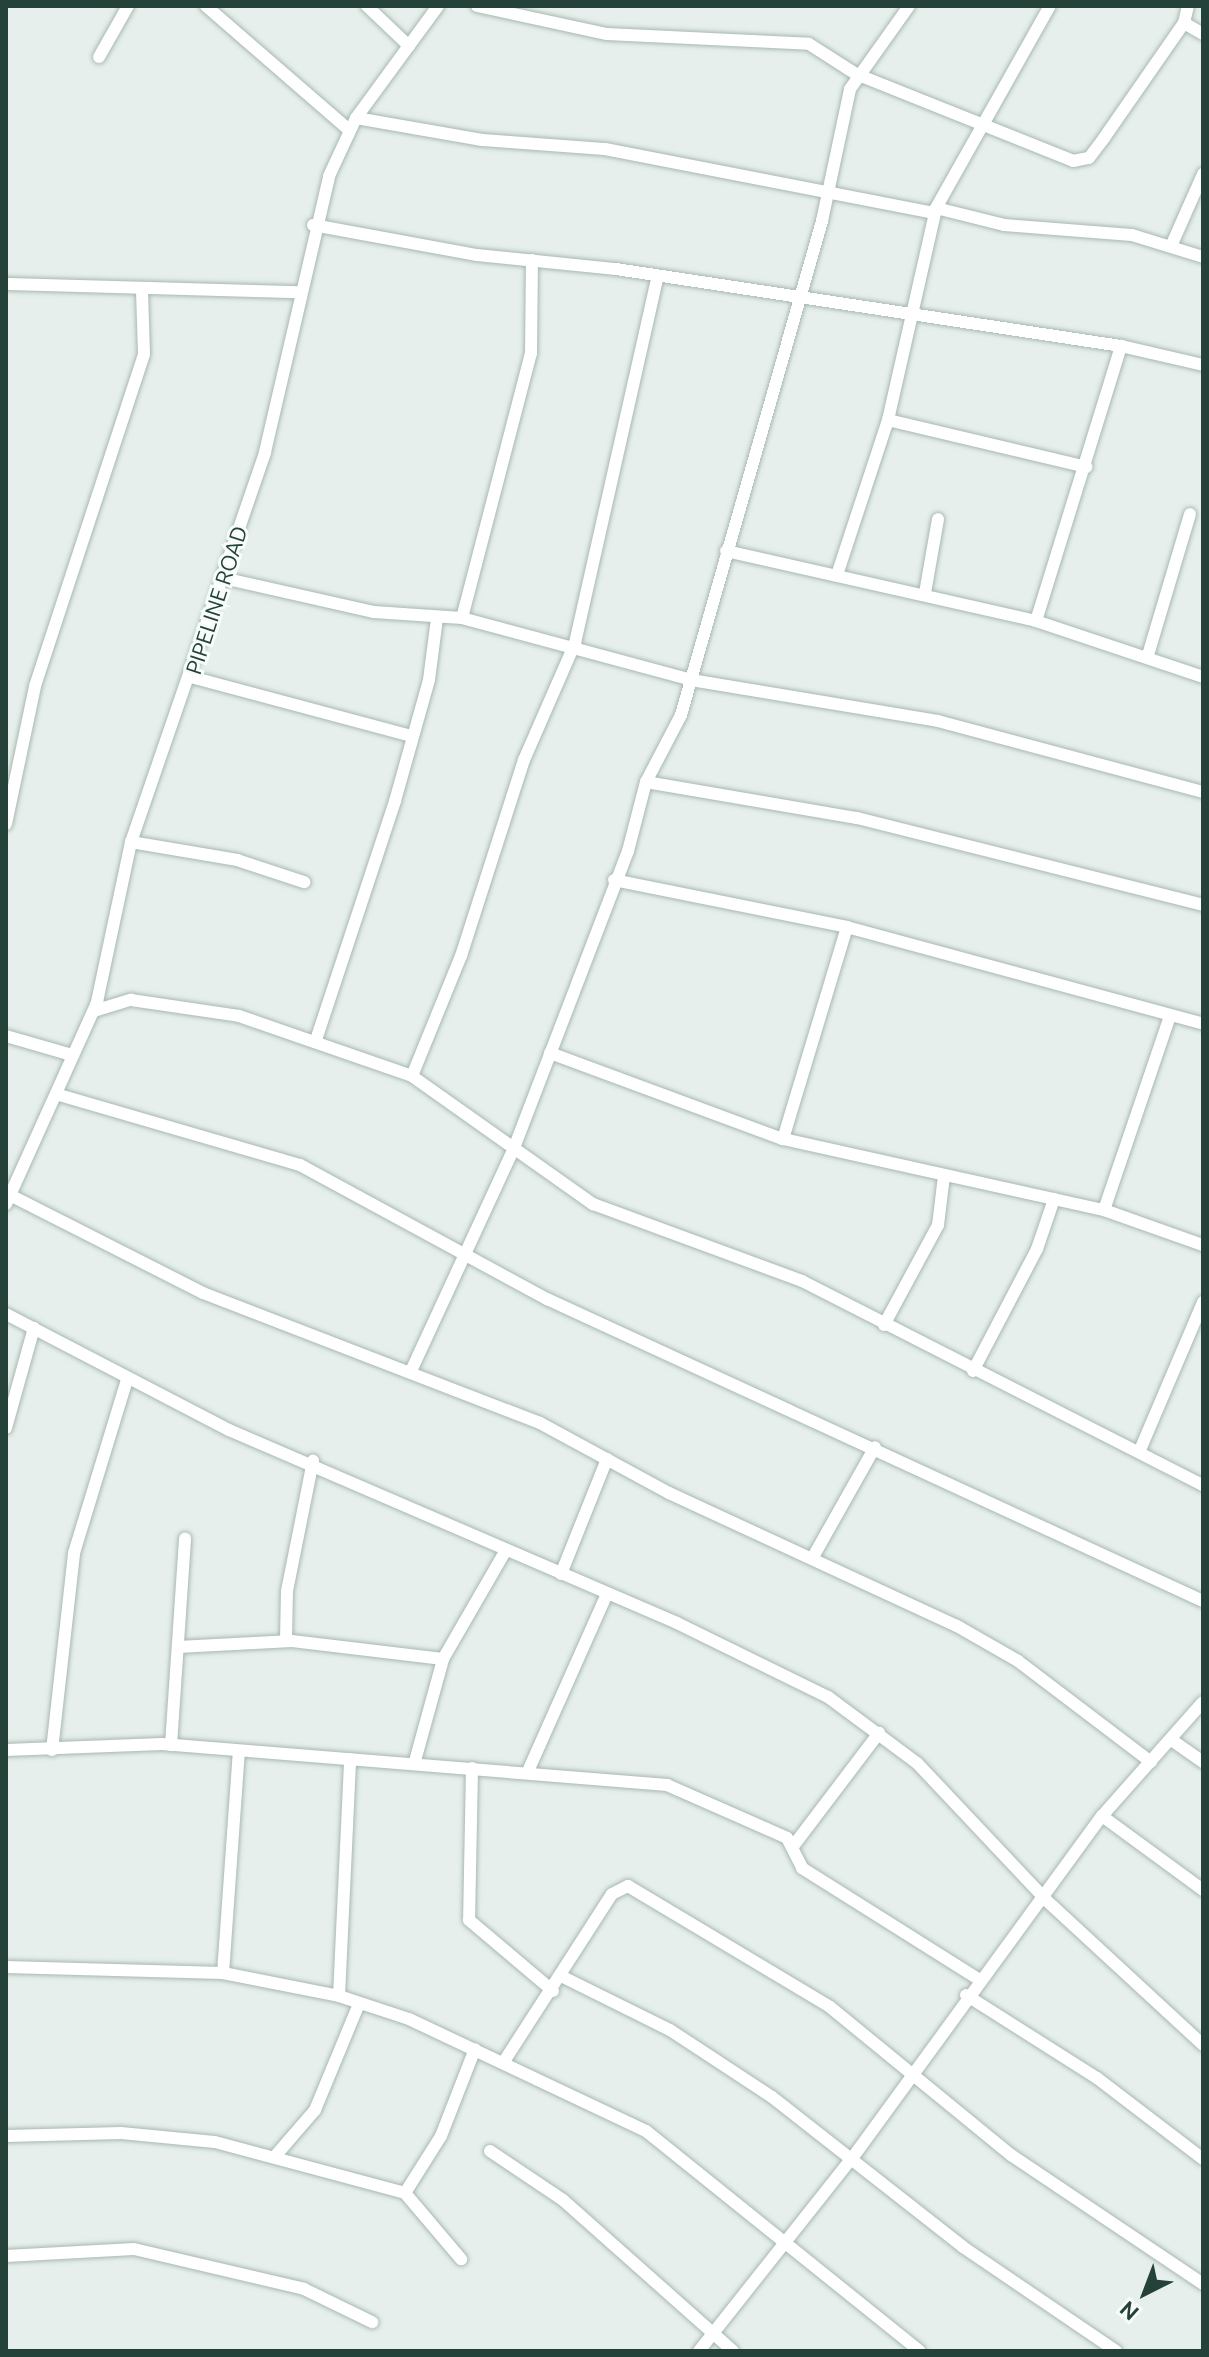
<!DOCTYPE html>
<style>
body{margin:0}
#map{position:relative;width:1209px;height:2357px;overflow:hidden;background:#e6efeb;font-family:Ubuntu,sans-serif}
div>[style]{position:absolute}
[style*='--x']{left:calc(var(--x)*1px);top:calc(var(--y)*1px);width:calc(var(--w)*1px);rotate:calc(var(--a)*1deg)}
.roads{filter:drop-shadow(0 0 2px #a8b8b2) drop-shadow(0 0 2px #a8b8b2)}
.minor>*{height:12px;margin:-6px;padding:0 6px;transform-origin:6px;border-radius:6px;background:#fff}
span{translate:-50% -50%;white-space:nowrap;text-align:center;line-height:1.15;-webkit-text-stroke:6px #f7fbf9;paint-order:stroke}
.street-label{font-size:22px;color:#24423a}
.frame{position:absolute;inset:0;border:8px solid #24423a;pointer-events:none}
.north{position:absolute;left:1105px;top:2253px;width:80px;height:80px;-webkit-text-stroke:6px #f7fbf9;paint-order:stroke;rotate:222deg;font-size:22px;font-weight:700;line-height:32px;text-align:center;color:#24423a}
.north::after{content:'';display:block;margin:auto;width:28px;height:36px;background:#24423a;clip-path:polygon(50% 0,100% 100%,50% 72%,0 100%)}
</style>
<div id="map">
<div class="roads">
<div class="minor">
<i style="--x:206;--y:6;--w:188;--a:40.9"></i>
<i style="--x:367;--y:6;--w:58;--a:43.6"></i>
<i style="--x:477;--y:6;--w:133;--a:12.2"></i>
<i style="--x:607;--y:34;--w:202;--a:2.8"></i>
<i style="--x:809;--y:44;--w:56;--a:32.6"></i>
<i style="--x:856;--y:74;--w:234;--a:21.8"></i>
<i style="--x:1073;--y:161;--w:16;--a:-11"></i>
<i style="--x:1089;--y:158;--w:25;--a:-53"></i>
<i style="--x:1104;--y:138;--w:140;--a:-55.2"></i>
<i style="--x:1184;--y:23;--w:17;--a:-77"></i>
<i style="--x:1184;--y:23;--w:22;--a:30"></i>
<i style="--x:99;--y:57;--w:59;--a:-60.4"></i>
<i style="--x:356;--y:118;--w:128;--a:9.9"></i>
<i style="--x:482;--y:140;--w:123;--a:4.2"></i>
<i style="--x:605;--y:149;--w:336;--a:11"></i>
<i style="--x:936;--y:208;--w:70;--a:14"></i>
<i style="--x:1004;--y:225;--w:128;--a:4.5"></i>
<i style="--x:1132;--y:235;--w:74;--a:17.2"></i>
<i style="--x:313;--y:225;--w:167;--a:10.4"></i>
<i style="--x:477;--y:255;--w:140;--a:5.8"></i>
<i style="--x:616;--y:269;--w:511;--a:8.67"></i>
<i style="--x:1121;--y:346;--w:84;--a:13"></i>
<i style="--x:1172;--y:244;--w:77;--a:-66.1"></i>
<i style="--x:6;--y:284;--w:295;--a:1.6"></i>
<i style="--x:888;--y:420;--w:204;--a:13.3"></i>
<i style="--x:726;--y:551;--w:318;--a:12.7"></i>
<i style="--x:1036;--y:621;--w:176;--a:18.5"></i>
<i style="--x:838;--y:572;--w:160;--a:-71.8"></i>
<i style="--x:888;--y:420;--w:217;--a:-77.2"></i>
<i style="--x:936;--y:208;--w:232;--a:-60.6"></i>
<i style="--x:223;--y:578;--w:155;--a:12.7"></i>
<i style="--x:374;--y:612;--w:88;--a:3.9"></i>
<i style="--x:462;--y:618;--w:237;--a:15.1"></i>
<i style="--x:691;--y:680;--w:250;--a:9.4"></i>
<i style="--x:938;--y:721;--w:274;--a:15"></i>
<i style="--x:925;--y:593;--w:75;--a:-80"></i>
<i style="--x:462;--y:618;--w:273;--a:-75.4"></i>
<i style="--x:531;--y:354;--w:94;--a:-89.4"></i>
<i style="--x:1036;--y:621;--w:288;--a:-72.8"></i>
<i style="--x:1148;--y:655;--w:147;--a:-73.4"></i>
<i style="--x:191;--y:677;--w:228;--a:15"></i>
<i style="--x:646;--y:782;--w:214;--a:9.7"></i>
<i style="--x:857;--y:818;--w:357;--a:14.1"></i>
<i style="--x:6;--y:824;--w:141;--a:-78.1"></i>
<i style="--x:35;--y:686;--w:349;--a:-71.8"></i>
<i style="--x:144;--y:354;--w:62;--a:-91.8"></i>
<i style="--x:131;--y:842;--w:108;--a:9.6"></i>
<i style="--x:237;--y:860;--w:71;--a:18.2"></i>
<i style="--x:614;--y:880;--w:238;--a:11.4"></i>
<i style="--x:847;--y:927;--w:369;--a:15.2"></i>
<i style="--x:94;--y:1011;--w:39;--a:-17"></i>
<i style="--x:131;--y:1000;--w:109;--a:8.4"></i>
<i style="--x:239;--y:1016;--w:183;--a:19.1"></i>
<i style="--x:412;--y:1076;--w:222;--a:35.3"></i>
<i style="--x:593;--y:1204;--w:223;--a:20.2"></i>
<i style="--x:802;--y:1281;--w:450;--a:27"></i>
<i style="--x:6;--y:1036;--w:69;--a:16.1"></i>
<i style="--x:316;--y:1040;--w:252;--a:-71.7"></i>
<i style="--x:395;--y:801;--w:126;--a:-74.3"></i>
<i style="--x:429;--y:680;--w:63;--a:-82.6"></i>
<i style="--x:550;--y:1053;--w:248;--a:20.3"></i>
<i style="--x:783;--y:1139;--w:329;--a:12.5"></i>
<i style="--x:1104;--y:1210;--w:105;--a:19.5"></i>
<i style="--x:412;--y:1076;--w:130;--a:-67.8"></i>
<i style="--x:461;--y:956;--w:206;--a:-72.2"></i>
<i style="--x:524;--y:760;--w:128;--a:-66.4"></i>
<i style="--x:575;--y:643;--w:376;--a:-77.3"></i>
<i style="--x:59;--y:1095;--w:251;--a:16.2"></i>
<i style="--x:300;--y:1165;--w:281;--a:28.5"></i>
<i style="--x:547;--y:1299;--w:722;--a:24.72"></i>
<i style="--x:783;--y:1139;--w:221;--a:-73.2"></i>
<i style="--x:12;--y:1196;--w:214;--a:26.9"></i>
<i style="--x:203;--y:1293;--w:361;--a:21.1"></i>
<i style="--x:540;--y:1423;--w:147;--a:28.5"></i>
<i style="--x:669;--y:1493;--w:317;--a:24.8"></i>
<i style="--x:957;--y:1626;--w:70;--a:29.8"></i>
<i style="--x:1018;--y:1661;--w:167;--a:37.2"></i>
<i style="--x:6;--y:1204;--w:222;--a:-65.7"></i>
<i style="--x:97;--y:1002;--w:164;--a:-78"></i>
<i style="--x:131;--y:842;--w:412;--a:-71"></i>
<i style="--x:265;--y:452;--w:283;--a:-76.9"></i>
<i style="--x:329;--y:176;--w:64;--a:-65"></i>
<i style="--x:356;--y:118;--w:139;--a:-53.8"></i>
<i style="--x:1104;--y:1210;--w:205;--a:-71.2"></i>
<i style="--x:6;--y:1314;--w:251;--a:27.5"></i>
<i style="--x:229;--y:1430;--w:488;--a:23.3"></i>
<i style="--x:677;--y:1623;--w:168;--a:26.1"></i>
<i style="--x:828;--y:1697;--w:111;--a:36.6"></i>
<i style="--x:917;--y:1763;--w:188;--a:46.7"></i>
<i style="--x:1046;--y:1900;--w:214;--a:42.7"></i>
<i style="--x:884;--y:1325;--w:114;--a:-61.6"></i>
<i style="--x:938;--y:1225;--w:49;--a:-83"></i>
<i style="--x:411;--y:1371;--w:246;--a:-65.2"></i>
<i style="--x:514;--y:1148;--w:318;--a:-69"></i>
<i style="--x:628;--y:851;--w:71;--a:-75.4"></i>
<i style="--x:646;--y:782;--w:76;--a:-62.4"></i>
<i style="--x:681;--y:715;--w:514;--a:-74.07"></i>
<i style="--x:822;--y:221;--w:135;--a:-78"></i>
<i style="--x:850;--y:89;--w:102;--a:-54.6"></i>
<i style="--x:973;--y:1371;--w:138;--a:-62.3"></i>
<i style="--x:1037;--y:1249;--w:53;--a:-71.2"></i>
<i style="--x:6;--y:1428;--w:104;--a:-74.4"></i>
<i style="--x:1140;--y:1450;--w:161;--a:-66.9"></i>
<i style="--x:813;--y:1557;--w:126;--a:-60.6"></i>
<i style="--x:561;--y:1574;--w:124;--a:-68.2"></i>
<i style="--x:286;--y:1641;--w:50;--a:-88.9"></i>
<i style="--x:287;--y:1591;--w:133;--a:-78.7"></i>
<i style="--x:178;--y:1647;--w:114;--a:-3"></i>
<i style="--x:292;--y:1641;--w:152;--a:6.8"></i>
<i style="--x:1173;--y:1741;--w:37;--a:35"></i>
<i style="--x:171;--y:1745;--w:207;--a:-86.1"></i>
<i style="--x:6;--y:1750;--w:156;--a:-2.2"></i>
<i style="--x:162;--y:1744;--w:507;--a:4.64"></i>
<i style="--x:667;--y:1785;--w:131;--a:23.8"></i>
<i style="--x:787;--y:1838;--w:34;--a:63"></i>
<i style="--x:802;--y:1868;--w:207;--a:32.2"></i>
<i style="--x:52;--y:1750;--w:198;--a:-83.6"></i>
<i style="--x:74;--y:1553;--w:181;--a:-73"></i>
<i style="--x:415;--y:1761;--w:106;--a:-74.6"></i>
<i style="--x:443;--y:1659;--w:126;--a:-60"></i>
<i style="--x:472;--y:1768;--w:152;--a:91.1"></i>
<i style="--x:469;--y:1920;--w:110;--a:40.2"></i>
<i style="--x:529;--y:1769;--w:192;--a:-66"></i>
<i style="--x:1102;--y:1816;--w:125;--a:36.2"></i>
<i style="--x:794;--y:1845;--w:141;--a:-52.8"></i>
<i style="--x:6;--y:1967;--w:217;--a:1.6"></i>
<i style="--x:223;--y:1973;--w:118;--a:11.2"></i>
<i style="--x:339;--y:1996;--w:74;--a:18.2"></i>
<i style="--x:409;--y:2019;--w:262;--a:25.3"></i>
<i style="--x:646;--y:2131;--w:351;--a:38.8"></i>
<i style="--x:223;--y:1973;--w:222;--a:-85.9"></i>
<i style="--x:563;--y:1977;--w:119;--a:26.4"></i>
<i style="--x:670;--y:2030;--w:122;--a:33.3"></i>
<i style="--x:772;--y:2097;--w:243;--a:38.1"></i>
<i style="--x:963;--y:2247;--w:185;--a:34.2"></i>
<i style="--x:966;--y:1995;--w:155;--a:32.4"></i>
<i style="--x:1097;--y:2078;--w:133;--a:37.4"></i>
<i style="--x:339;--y:1996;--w:237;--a:-87.3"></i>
<i style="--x:503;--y:2063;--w:201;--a:-57.2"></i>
<i style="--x:612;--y:1894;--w:18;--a:-27"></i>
<i style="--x:628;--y:1886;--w:235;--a:30.9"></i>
<i style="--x:830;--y:2007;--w:234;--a:39.3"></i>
<i style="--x:1011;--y:2155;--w:231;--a:33.9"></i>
<i style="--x:6;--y:2136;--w:115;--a:-1.5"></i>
<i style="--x:121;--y:2133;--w:94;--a:5.5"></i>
<i style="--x:215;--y:2142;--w:197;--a:15"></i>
<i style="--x:405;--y:2193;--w:67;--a:-57.7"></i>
<i style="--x:441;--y:2136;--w:93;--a:-68.7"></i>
<i style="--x:490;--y:2151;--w:88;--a:33.9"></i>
<i style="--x:563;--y:2200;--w:227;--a:41.6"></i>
<i style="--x:277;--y:2154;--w:58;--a:-49.2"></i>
<i style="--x:315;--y:2110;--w:115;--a:-67.5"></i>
<i style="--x:405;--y:2193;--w:87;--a:49.7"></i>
<i style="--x:6;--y:2256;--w:128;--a:-3.1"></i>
<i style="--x:134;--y:2249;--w:175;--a:13.2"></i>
<i style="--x:304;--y:2289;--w:76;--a:25.9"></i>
<i style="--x:699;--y:2351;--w:248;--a:-51.6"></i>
<i style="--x:853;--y:2157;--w:422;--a:-53.9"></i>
<i style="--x:1102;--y:1816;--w:152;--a:-48.5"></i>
</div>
</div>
<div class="street-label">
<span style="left:216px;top:600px;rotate:-72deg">PIPELINE ROAD</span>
</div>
<div class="frame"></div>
<div class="north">N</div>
</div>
